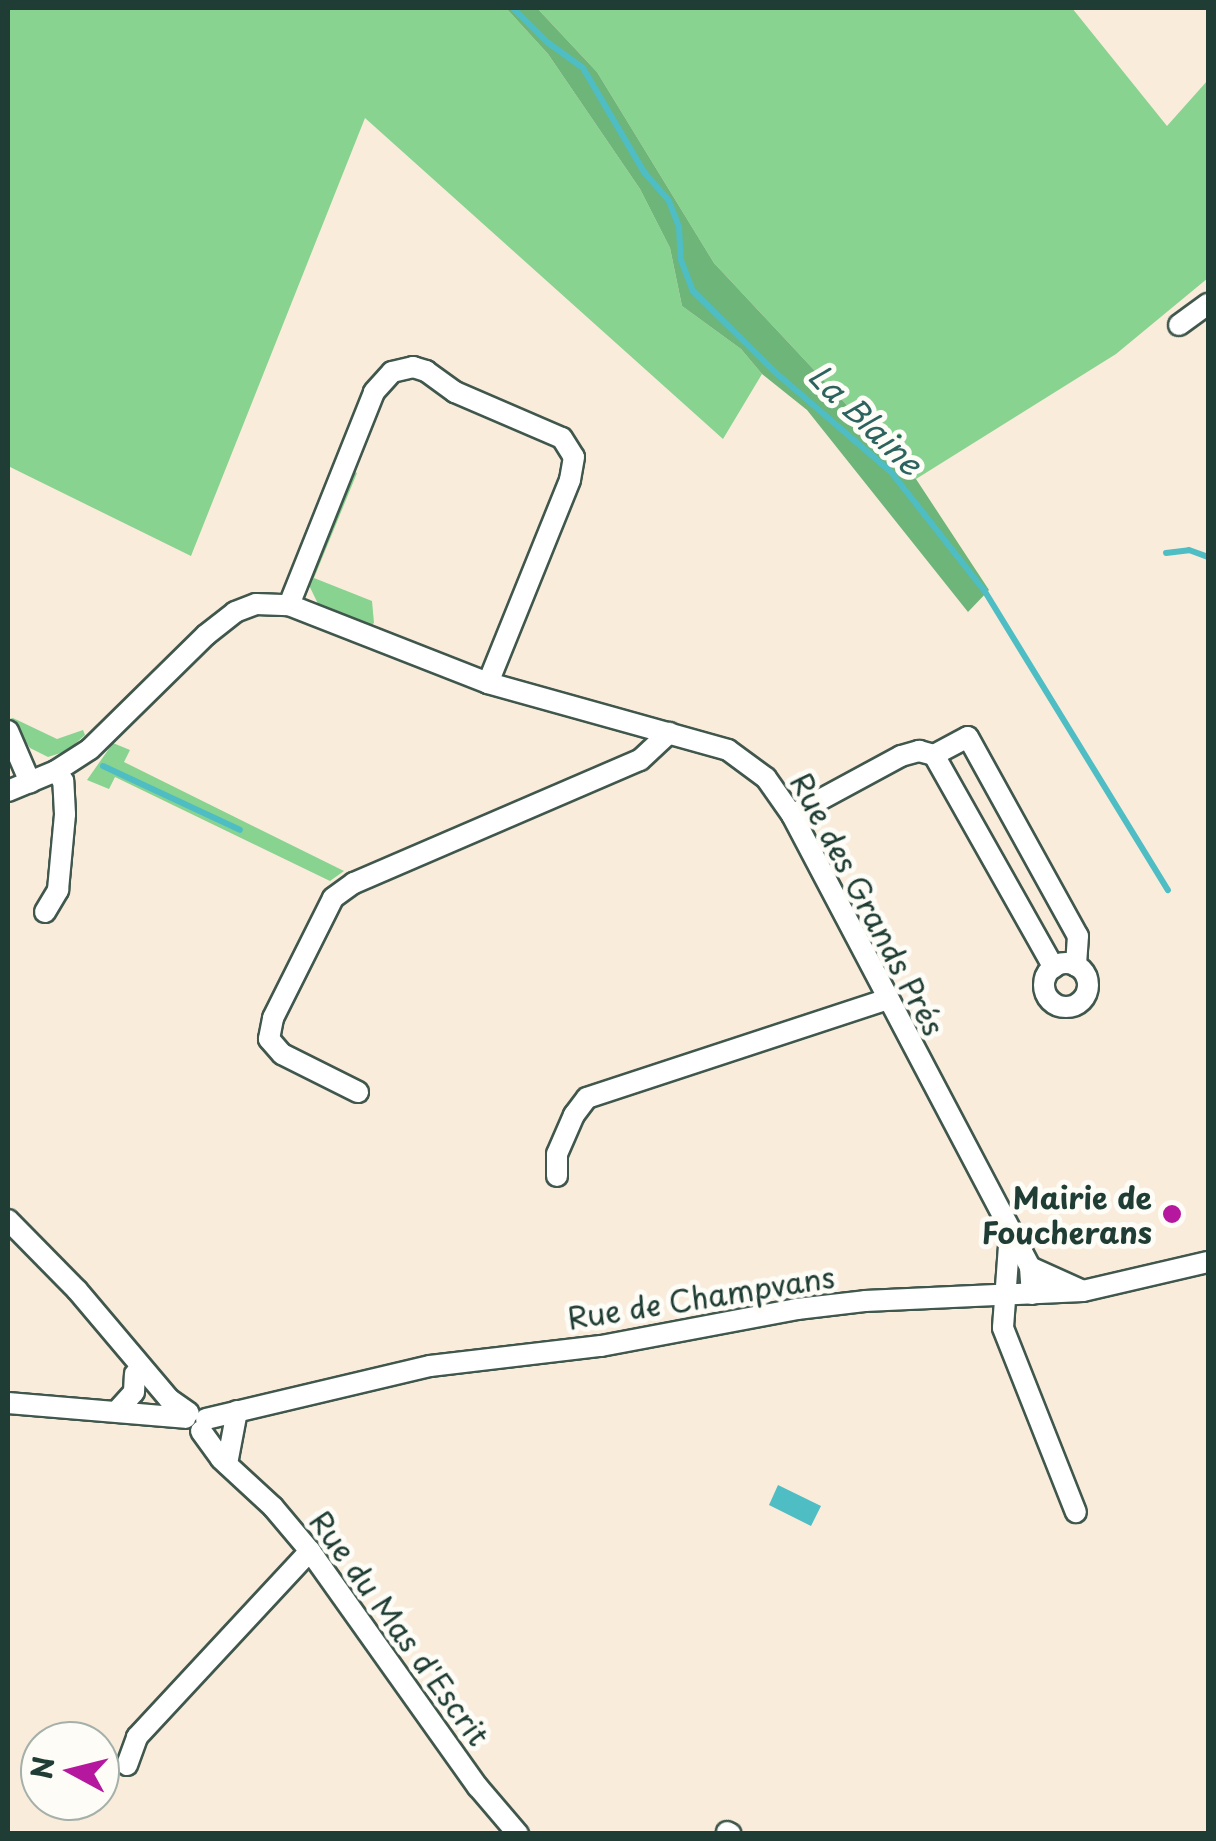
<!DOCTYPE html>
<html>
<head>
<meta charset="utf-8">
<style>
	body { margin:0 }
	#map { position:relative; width:1216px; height:1841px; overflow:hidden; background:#f9ecdb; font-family:"Playpen Sans",sans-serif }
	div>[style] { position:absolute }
	.green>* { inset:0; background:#88d390 }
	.forest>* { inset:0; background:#6eb57a }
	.water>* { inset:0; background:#4fbdc4 }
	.stream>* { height:6px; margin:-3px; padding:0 3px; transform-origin:3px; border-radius:3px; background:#4fbdc4 }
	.roads { filter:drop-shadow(2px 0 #40574d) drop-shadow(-2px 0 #40574d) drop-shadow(0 2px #40574d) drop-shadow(0 -2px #40574d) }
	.minor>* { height:20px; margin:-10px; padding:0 10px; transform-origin:10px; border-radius:10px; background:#fff }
	.minor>.ring { margin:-10px; padding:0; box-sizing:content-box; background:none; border:20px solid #fff; border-radius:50% }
	.dots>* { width:28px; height:28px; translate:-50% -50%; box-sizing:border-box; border:5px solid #fdfcf7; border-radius:50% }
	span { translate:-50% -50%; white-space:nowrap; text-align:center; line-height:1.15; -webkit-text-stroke:10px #fdfcf7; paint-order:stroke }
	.street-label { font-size:30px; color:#1f3d34 }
	.poi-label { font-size:30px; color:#1f3d34; font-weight:700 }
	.right { translate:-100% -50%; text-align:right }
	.water-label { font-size:32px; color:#2d635f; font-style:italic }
	.frame { position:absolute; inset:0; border:10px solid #1f3d34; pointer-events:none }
	.north { position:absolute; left:20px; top:1721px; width:100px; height:100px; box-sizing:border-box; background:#fdfcf7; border:2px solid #a4b0a9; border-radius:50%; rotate:277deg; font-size:28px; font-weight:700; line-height:40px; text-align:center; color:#1f3d34 }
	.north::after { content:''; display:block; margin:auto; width:35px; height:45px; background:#b5179e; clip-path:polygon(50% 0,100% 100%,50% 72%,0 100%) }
</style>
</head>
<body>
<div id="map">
	<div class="green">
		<div style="clip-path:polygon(8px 8px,506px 8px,548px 54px,640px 189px,670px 248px,682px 306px,741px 349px,762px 374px,723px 439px,365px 118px,191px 556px,8px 466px)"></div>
		<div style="clip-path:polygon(537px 8px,1072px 8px,1167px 126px,1208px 80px,1208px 278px,1116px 354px,916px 479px,714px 263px,597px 72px)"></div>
		<div style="clip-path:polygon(353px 471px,357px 473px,314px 578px,372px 601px,374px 623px,368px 628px,321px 610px,306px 579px)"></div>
		<div style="clip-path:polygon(13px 718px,57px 739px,83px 730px,85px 735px,67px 751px,48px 757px,30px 748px,9px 719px)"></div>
		<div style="clip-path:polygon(113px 743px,130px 750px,124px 762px,344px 871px,330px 881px,115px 777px,109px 789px,87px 780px)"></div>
	</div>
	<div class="forest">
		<div style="clip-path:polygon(506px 8px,537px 8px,597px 72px,714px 263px,916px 479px,989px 590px,968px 612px,807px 410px,762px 374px,741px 349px,682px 306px,670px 248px,640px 189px,548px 54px)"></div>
	</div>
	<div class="water">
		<div style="clip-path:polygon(778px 1485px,821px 1506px,811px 1526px,769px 1505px)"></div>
	</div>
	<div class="stream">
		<div style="left:513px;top:8px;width:48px;rotate:45deg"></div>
		<div style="left:547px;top:42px;width:44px;rotate:35.8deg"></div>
		<div style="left:583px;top:68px;width:121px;rotate:59.6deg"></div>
		<div style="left:644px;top:172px;width:38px;rotate:49deg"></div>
		<div style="left:669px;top:201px;width:28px;rotate:69deg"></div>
		<div style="left:679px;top:227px;width:33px;rotate:87deg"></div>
		<div style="left:681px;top:260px;width:33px;rotate:69deg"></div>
		<div style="left:693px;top:291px;width:117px;rotate:44.7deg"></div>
		<div style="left:776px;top:373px;width:152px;rotate:40.7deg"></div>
		<div style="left:891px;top:472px;width:150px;rotate:51.8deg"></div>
		<div style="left:984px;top:590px;width:352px;rotate:58.5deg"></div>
		<div style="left:1166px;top:553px;width:23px;rotate:-7deg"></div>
		<div style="left:1189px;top:550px;width:20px;rotate:20deg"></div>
		<div style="left:103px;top:766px;width:151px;rotate:25deg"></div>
	</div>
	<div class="roads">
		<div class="minor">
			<div style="left:1179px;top:325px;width:36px;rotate:-36deg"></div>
			<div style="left:289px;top:605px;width:229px;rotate:-68.2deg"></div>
			<div style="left:374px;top:392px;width:27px;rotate:-48deg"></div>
			<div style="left:392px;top:372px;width:22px;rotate:-13deg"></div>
			<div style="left:413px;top:367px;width:14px;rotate:17deg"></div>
			<div style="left:426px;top:371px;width:36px;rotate:36deg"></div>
			<div style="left:455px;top:392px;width:116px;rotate:23.3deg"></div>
			<div style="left:562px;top:438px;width:22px;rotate:58deg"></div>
			<div style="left:574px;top:457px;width:23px;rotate:100deg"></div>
			<div style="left:570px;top:480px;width:219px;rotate:112deg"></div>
			<div style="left:8px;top:731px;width:56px;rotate:66.7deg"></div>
			<div style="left:934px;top:755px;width:38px;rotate:-28deg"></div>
			<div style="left:968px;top:737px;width:227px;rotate:61.1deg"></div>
			<div style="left:1078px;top:936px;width:30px;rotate:94deg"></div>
			<div style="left:8px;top:791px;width:52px;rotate:-22.6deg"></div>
			<div style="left:56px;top:771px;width:40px;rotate:-32.9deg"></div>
			<div style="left:90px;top:749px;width:163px;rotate:-44.5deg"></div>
			<div style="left:206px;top:635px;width:37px;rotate:-38deg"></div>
			<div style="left:235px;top:612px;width:22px;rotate:-21deg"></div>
			<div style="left:256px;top:604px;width:33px;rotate:2deg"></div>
			<div style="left:289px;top:605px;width:214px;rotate:21.4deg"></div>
			<div style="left:488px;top:683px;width:249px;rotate:15.6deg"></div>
			<div style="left:728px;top:750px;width:47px;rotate:36.4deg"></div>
			<div style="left:766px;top:778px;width:45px;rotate:54.9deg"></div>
			<div style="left:792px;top:815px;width:511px;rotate:62.23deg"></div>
			<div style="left:1030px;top:1267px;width:27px;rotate:86deg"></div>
			<div style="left:792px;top:815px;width:124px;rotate:-28.4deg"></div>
			<div style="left:901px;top:756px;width:19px;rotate:-16deg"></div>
			<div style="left:919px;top:751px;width:16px;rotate:15deg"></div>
			<div style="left:934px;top:755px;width:244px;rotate:60.6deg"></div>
			<div style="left:45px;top:912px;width:26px;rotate:-59deg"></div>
			<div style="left:58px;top:890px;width:76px;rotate:-84.7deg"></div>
			<div style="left:65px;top:814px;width:33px;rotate:-93deg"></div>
			<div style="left:63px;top:781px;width:12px;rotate:-125deg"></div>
			<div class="ring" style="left:1044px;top:963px;width:24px;height:24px"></div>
			<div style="left:358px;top:1092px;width:85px;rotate:-153.4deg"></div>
			<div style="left:282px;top:1054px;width:20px;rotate:-131deg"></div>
			<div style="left:269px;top:1039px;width:21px;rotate:-79deg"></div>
			<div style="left:273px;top:1018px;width:134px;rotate:-63.4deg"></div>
			<div style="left:333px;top:898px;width:26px;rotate:-36deg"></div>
			<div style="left:354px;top:883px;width:311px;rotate:-23.3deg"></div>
			<div style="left:640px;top:760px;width:40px;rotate:-43deg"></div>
			<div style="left:557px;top:1176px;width:22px;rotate:-90deg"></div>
			<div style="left:557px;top:1154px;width:43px;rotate:-66.4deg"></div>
			<div style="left:574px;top:1115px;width:21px;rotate:-53deg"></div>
			<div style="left:587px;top:1098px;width:314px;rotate:-18.2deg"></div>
			<div style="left:8px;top:1220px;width:98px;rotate:45.4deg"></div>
			<div style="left:77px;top:1290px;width:143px;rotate:49.8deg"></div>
			<div style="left:169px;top:1399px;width:24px;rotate:35deg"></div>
			<div style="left:1010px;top:1232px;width:96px;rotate:94.2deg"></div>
			<div style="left:1003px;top:1328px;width:198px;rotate:68.4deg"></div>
			<div style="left:1030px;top:1267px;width:56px;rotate:24.3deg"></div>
			<div style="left:8px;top:1403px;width:178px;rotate:4.8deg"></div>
			<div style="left:117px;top:1411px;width:25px;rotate:-48deg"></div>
			<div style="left:134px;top:1392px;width:18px;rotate:-87deg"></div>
			<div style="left:206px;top:1419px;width:230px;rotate:-13.3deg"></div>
			<div style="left:430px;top:1366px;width:172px;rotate:-6.7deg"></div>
			<div style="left:601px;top:1346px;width:199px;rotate:-10.7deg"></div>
			<div style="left:797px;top:1309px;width:68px;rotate:-6.7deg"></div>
			<div style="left:865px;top:1301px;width:218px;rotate:-2.6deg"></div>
			<div style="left:1083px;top:1291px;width:128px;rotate:-13.1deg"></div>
			<div style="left:201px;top:1431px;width:34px;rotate:54deg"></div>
			<div style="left:221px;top:1459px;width:71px;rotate:42.7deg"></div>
			<div style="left:273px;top:1507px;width:57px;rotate:49.9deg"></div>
			<div style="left:310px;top:1551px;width:290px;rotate:54.6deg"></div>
			<div style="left:478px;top:1787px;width:62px;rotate:49.6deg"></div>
			<div style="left:227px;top:1464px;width:54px;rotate:-79.3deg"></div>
			<div style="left:127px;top:1765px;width:30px;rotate:-70deg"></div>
			<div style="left:137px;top:1737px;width:254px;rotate:-47.1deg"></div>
			<div style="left:727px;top:1832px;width:4px;rotate:27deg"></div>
		</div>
	</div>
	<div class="dots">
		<div style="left:1172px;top:1214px;background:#b5179e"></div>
	</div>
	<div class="street-label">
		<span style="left:868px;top:904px;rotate:62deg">Rue des Grands Prés</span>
		<span style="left:701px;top:1297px;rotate:-9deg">Rue de Champvans</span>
		<span style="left:400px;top:1628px;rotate:54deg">Rue du Mas d'Escrit</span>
	</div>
	<div class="poi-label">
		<span class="right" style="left:1152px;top:1214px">Mairie de<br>Foucherans</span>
	</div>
	<div class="water-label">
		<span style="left:866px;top:419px;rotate:44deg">La Blaine</span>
	</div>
	<div class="frame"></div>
	<div class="north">N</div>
</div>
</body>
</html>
